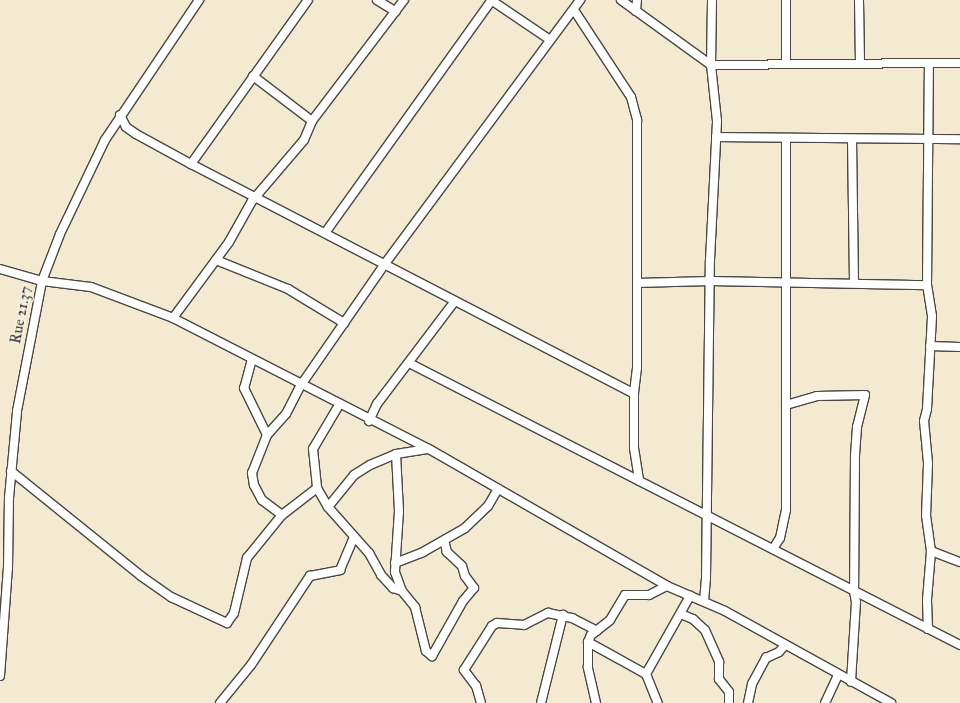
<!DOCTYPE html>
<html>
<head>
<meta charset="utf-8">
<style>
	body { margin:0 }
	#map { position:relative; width:960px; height:703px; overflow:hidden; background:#f4ead1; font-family:"IM FELL Great Primer",serif }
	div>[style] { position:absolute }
	.roads { filter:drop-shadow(1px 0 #494844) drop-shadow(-1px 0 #494844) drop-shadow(0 1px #494844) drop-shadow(0 -1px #494844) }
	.street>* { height:8px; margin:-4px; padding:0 4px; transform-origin:4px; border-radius:4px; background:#fff }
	span { translate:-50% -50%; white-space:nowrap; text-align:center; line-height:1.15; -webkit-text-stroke:3px #fcf5e5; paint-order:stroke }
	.street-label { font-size:15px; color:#2b2b2b }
</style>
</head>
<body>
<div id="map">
	<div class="roads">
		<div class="street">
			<div style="left:377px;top:0;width:22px;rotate:32deg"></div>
			<div style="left:491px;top:0;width:71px;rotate:34.1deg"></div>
			<div style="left:621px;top:0;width:111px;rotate:35.8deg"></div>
			<div style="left:711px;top:65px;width:249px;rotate:-0.5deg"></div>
			<div style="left:786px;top:0;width:64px;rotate:90deg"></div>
			<div style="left:859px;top:0;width:64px;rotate:89.1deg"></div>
			<div style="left:574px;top:10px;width:104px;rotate:56.8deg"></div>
			<div style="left:631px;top:97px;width:24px;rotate:75deg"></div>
			<div style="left:637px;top:120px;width:248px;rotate:90deg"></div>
			<div style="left:637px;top:368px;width:26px;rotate:97deg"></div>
			<div style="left:634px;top:394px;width:54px;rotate:90deg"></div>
			<div style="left:634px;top:448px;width:33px;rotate:81deg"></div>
			<div style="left:636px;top:11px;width:11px;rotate:-85deg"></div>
			<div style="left:253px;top:76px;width:74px;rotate:37.3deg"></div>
			<div style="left:120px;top:115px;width:13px;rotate:63deg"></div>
			<div style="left:126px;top:127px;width:12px;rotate:35deg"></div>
			<div style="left:136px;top:134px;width:63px;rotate:28.6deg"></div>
			<div style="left:191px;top:164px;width:499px;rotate:27.4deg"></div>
			<div style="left:716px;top:137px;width:244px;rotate:0.5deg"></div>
			<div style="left:852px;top:139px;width:144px;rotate:89.2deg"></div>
			<div style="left:191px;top:164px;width:201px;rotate:-54.5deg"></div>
			<div style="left:325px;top:233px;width:287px;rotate:-54.4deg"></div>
			<div style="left:216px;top:260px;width:78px;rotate:21.9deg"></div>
			<div style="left:288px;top:289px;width:66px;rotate:31.3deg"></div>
			<div style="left:0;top:269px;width:44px;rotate:15.9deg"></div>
			<div style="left:42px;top:281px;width:49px;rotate:7deg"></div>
			<div style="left:91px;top:287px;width:88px;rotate:20.7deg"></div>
			<div style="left:173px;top:318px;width:288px;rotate:27.1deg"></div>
			<div style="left:429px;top:449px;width:275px;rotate:29.9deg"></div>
			<div style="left:667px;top:586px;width:63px;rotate:23.3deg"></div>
			<div style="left:725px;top:611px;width:190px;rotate:29deg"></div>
			<div style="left:637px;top:283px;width:73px;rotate:-1.6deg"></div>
			<div style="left:710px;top:281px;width:217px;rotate:1.1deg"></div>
			<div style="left:173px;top:318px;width:94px;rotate:-53.6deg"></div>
			<div style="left:229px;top:242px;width:47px;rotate:-60.7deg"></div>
			<div style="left:252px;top:201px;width:80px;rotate:-49.6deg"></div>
			<div style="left:304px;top:140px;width:21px;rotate:-67deg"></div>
			<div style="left:312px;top:121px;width:152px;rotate:-52.8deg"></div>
			<div style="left:930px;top:346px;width:30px;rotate:2deg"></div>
			<div style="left:252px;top:359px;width:30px;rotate:105deg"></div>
			<div style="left:244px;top:388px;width:52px;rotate:63.9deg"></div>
			<div style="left:267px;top:435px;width:41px;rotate:111.5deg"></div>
			<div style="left:252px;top:473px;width:12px;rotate:81deg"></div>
			<div style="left:254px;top:485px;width:17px;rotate:62deg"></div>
			<div style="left:262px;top:500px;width:25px;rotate:37deg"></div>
			<div style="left:409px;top:363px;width:619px;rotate:27.1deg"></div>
			<div style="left:339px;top:405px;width:51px;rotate:120.6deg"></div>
			<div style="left:313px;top:449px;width:39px;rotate:84deg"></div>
			<div style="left:317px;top:488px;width:22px;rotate:60deg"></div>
			<div style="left:328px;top:507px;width:62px;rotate:48.3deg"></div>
			<div style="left:369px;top:553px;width:25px;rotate:61deg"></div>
			<div style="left:381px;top:575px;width:18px;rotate:47deg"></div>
			<div style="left:393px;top:588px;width:9px;rotate:18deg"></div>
			<div style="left:786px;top:405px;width:32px;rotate:-16deg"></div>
			<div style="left:817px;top:396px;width:48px;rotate:-1.2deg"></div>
			<div style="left:865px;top:395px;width:33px;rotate:104deg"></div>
			<div style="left:857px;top:427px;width:30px;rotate:94deg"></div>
			<div style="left:855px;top:457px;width:134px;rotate:90.4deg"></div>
			<div style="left:854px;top:591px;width:11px;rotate:80deg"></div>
			<div style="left:856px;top:602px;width:80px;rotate:93.6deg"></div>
			<div style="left:369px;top:421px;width:19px;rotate:-65deg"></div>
			<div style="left:377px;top:404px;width:129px;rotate:-52.9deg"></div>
			<div style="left:267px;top:435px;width:28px;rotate:-48deg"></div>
			<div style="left:286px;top:414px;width:33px;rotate:-63deg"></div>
			<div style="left:301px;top:385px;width:146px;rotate:-55.3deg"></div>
			<div style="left:384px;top:265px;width:330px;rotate:-53.5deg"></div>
			<div style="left:396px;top:454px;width:57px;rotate:87deg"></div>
			<div style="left:399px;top:511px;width:61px;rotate:93.8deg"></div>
			<div style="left:395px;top:572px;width:20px;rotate:70deg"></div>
			<div style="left:402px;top:591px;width:21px;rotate:51deg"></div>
			<div style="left:415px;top:607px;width:45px;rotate:76deg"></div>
			<div style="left:426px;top:651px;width:8px;rotate:40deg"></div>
			<div style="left:432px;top:656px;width:63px;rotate:-60.6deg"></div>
			<div style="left:463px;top:601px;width:17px;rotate:-50deg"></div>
			<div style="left:474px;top:588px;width:15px;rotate:-127deg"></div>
			<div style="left:465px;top:576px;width:10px;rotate:-107deg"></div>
			<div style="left:462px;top:566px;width:21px;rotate:-137deg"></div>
			<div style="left:447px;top:552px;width:12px;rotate:-104deg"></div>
			<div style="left:11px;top:471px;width:167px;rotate:38.9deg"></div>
			<div style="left:141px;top:576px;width:37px;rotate:35deg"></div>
			<div style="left:171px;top:597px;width:62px;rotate:24.9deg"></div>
			<div style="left:227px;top:623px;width:12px;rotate:-55deg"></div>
			<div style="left:234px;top:613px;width:57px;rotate:-76.7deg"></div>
			<div style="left:247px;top:558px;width:55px;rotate:-50.9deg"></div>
			<div style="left:282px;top:515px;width:44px;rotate:-37.6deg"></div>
			<div style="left:328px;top:507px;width:41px;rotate:-50.9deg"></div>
			<div style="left:354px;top:475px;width:19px;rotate:-32deg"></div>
			<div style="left:370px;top:465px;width:28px;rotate:-23deg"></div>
			<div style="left:396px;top:454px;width:32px;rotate:-9deg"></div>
			<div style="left:773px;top:549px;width:13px;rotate:-58deg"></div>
			<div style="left:780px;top:538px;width:29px;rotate:-78deg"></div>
			<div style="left:786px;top:510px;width:372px;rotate:-90deg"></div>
			<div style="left:931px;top:551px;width:31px;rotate:21deg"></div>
			<div style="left:395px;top:563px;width:30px;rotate:-21deg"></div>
			<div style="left:423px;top:552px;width:48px;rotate:-29.7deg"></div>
			<div style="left:465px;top:528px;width:32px;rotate:-44deg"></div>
			<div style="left:488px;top:506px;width:20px;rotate:-60deg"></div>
			<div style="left:704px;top:601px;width:23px;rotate:-85deg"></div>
			<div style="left:706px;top:578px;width:318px;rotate:-89.3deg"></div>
			<div style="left:710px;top:260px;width:139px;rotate:-87.1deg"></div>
			<div style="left:717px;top:121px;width:56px;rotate:-96.1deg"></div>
			<div style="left:711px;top:65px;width:65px;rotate:-89.1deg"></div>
			<div style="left:681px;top:614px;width:13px;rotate:23deg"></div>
			<div style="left:693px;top:619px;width:16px;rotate:43deg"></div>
			<div style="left:705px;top:630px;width:35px;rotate:66deg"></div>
			<div style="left:719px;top:662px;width:17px;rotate:90deg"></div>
			<div style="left:719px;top:679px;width:16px;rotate:52deg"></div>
			<div style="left:729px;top:692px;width:11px;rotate:90deg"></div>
			<div style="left:928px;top:629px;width:29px;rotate:-92deg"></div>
			<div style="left:927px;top:600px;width:49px;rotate:-85.3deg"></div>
			<div style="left:931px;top:551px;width:35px;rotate:-98deg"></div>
			<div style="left:926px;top:516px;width:53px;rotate:-87.8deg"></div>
			<div style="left:928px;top:463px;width:42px;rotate:-95.4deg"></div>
			<div style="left:924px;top:421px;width:12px;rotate:-76deg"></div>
			<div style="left:927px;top:409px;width:93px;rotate:-86.9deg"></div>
			<div style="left:932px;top:316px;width:31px;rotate:-99deg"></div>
			<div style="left:927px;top:285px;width:222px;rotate:-89.5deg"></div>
			<div style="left:588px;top:642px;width:66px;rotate:28.9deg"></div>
			<div style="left:646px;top:674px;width:90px;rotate:-60.6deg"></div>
			<div style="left:646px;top:674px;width:31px;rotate:68deg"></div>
			<div style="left:0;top:676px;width:108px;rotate:-85.8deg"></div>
			<div style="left:8px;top:568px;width:70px;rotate:-89.2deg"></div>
			<div style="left:9px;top:498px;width:87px;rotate:-84.7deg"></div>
			<div style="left:17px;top:411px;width:132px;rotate:-79.1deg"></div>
			<div style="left:42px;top:281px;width:50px;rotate:-69deg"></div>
			<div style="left:60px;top:234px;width:104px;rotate:-64.4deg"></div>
			<div style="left:105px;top:140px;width:169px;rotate:-56.1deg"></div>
			<div style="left:220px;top:703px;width:49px;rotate:-50.8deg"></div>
			<div style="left:251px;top:665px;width:107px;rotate:-56.5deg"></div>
			<div style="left:310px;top:576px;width:31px;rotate:-11deg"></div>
			<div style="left:340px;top:570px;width:36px;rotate:-67deg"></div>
			<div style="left:481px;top:703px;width:18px;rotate:-106deg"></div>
			<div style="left:476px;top:686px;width:20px;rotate:-127deg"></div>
			<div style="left:464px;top:670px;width:52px;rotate:-57.5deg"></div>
			<div style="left:492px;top:626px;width:6px;rotate:-31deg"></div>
			<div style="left:497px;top:623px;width:27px;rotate:4deg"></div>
			<div style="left:524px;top:625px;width:27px;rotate:-27deg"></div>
			<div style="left:548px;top:613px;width:25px;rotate:12deg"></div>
			<div style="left:572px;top:618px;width:28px;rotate:27deg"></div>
			<div style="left:541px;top:703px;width:91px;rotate:-76deg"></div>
			<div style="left:596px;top:703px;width:37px;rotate:-103deg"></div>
			<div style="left:588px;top:667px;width:25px;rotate:-90deg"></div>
			<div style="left:588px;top:642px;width:8px;rotate:-67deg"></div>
			<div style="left:591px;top:635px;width:24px;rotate:-38deg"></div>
			<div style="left:610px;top:620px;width:29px;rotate:-59deg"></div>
			<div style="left:625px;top:595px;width:24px"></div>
			<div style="left:649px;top:595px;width:20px;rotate:-27deg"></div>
			<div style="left:748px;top:703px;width:19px;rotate:-78deg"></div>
			<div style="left:752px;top:684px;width:30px;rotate:-62deg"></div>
			<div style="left:766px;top:658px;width:14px;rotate:-25deg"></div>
			<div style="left:779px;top:652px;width:9px;rotate:-49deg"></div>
			<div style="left:825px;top:703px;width:31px;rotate:-65deg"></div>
		</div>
	</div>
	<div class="street-label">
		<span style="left:21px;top:315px;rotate:-79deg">Rue 21.37</span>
	</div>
</div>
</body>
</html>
